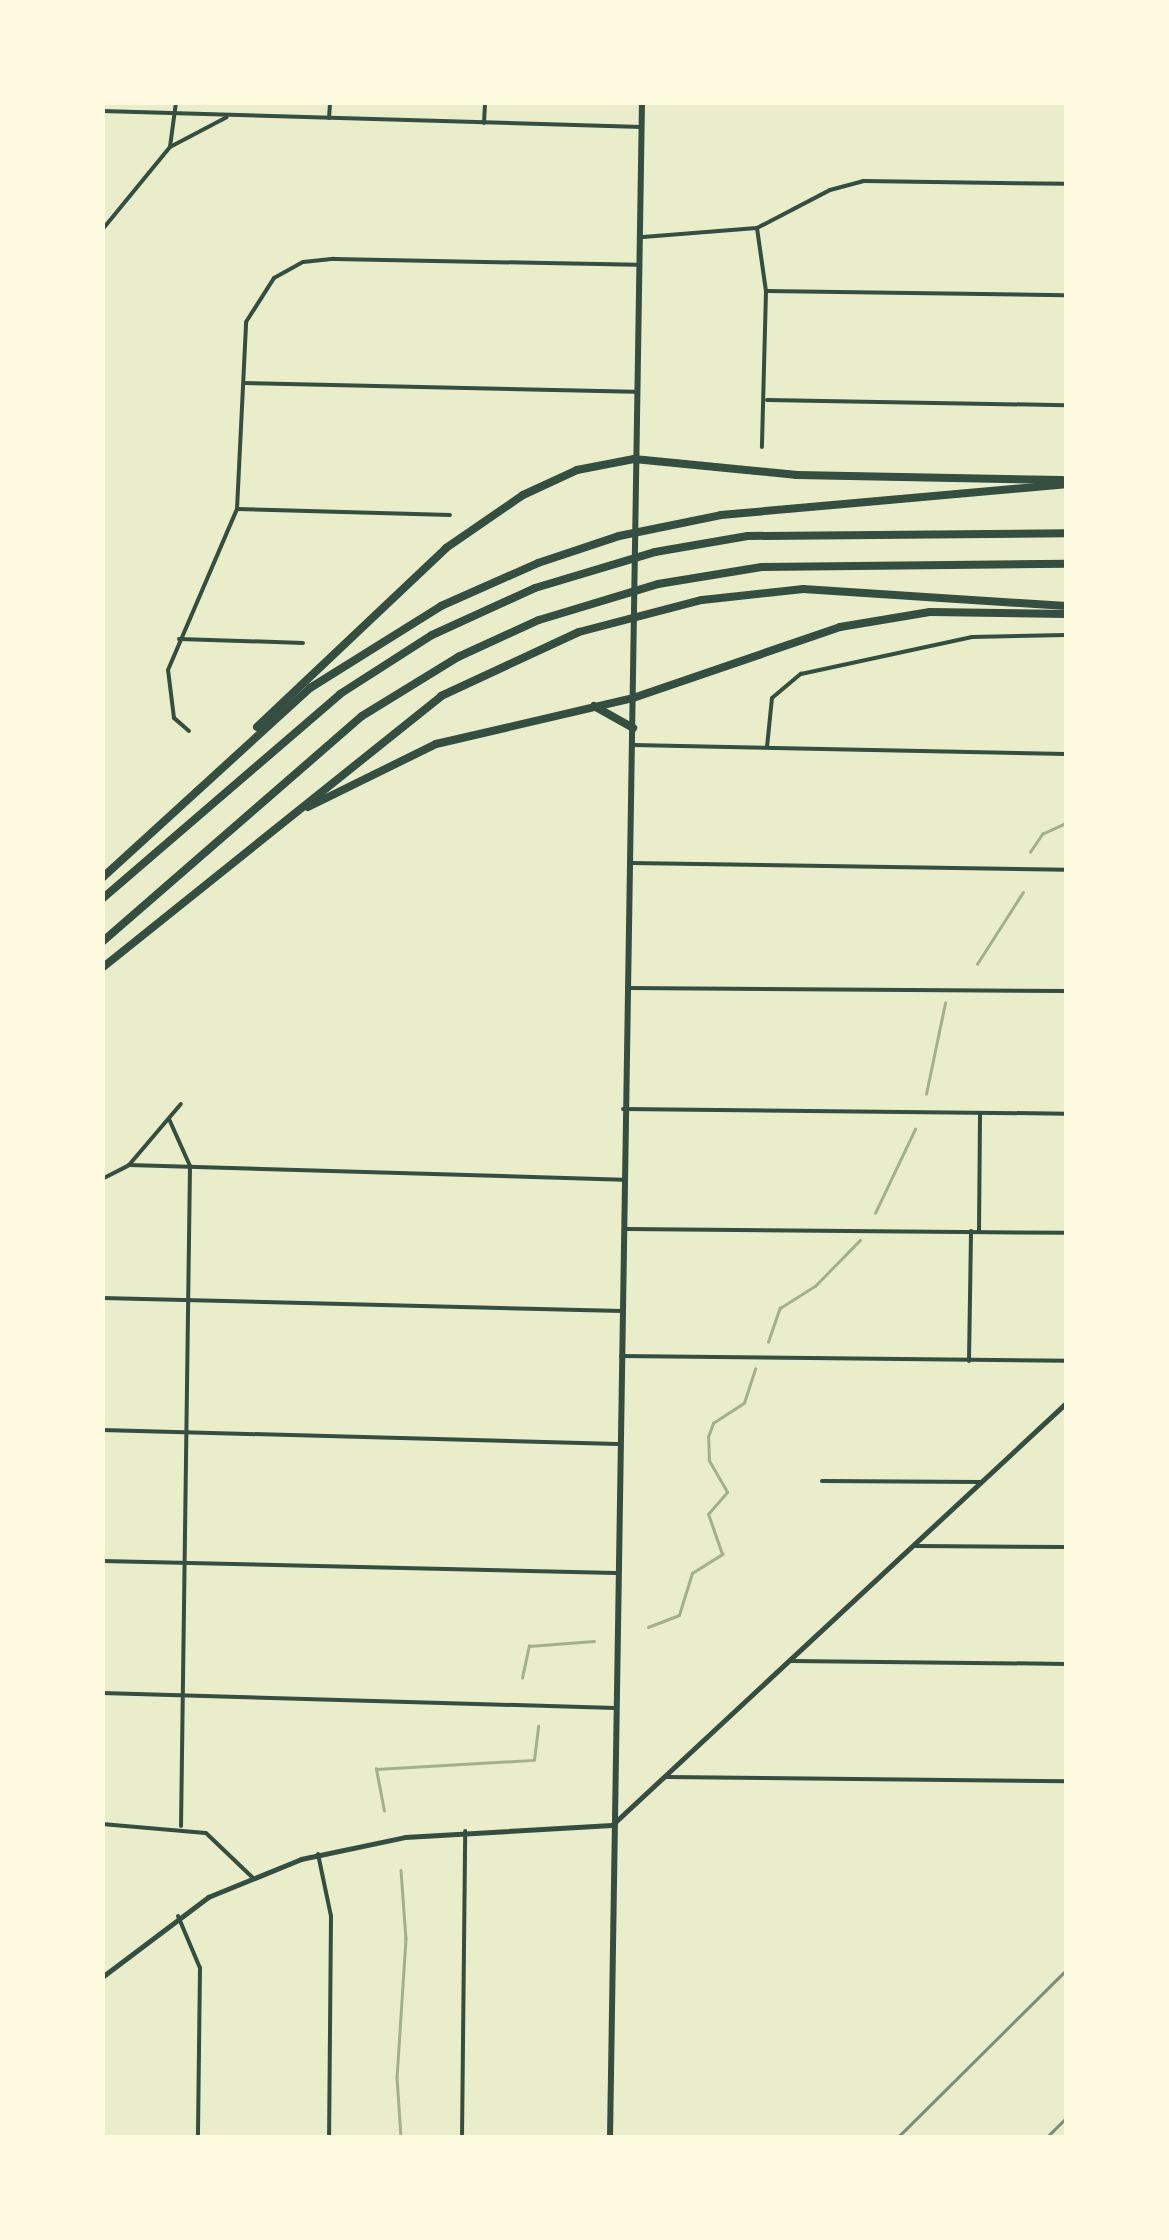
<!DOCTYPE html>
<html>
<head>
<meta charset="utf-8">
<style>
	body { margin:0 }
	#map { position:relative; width:1169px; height:2240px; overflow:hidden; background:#e9edc9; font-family:Roboto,sans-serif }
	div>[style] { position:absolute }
	.stream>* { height:2.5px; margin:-1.25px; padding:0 1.25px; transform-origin:1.25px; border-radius:1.25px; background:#a3b18a }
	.minor>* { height:4px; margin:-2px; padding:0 2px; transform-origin:2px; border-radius:2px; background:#344e41 }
	.tertiary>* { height:5px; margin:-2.5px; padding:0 2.5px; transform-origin:2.5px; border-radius:2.5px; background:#344e41 }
	.secondary>* { height:6px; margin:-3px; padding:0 3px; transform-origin:3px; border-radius:3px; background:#344e41 }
	.motorway>* { height:8px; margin:-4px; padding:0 4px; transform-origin:4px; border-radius:4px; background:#344e41 }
	.rail>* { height:2.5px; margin:-1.25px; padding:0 1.25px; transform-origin:1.25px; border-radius:1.25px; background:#7c8e77 }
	span { translate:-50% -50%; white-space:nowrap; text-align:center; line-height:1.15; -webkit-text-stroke:9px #fefae0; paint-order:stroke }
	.frame { position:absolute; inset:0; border:105px solid #fefae0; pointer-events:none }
</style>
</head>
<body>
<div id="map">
	<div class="stream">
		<div style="left:1030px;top:852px;width:22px;rotate:-56deg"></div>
		<div style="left:1042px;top:834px;width:26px;rotate:-25deg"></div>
		<div style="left:977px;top:964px;width:85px;rotate:-57.4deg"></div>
		<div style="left:926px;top:1094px;width:93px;rotate:-78.2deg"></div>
		<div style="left:875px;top:1213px;width:93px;rotate:-64.5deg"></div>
		<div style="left:768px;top:1342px;width:36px;rotate:-71deg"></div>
		<div style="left:780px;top:1308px;width:41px;rotate:-32.2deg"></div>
		<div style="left:815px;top:1286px;width:64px;rotate:-45.6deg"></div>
		<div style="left:648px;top:1627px;width:33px;rotate:-21deg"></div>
		<div style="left:679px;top:1615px;width:44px;rotate:-72.8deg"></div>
		<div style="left:692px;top:1573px;width:36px;rotate:-32deg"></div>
		<div style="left:722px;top:1554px;width:42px;rotate:-109.3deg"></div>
		<div style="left:708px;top:1514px;width:29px;rotate:-49deg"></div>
		<div style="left:727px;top:1492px;width:36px;rotate:-120deg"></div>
		<div style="left:709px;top:1461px;width:24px;rotate:-92deg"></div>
		<div style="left:708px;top:1437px;width:15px;rotate:-70deg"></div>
		<div style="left:713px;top:1423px;width:37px;rotate:-33deg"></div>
		<div style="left:744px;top:1403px;width:36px;rotate:-72deg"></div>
		<div style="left:522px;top:1678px;width:33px;rotate:-78deg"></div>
		<div style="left:529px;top:1646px;width:65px;rotate:-4.4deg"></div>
		<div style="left:384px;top:1811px;width:43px;rotate:-100.8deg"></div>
		<div style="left:376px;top:1769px;width:158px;rotate:-3.3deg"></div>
		<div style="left:534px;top:1760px;width:34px;rotate:-83deg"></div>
		<div style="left:401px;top:1870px;width:69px;rotate:85.9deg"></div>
		<div style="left:406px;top:1939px;width:138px;rotate:93.7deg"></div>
		<div style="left:397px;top:2077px;width:61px;rotate:86.2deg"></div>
	</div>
	<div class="minor">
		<div style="left:102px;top:111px;width:540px;rotate:1.7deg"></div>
		<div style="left:329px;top:118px;width:16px;rotate:-86deg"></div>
		<div style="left:484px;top:123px;width:21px;rotate:-87deg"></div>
		<div style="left:170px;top:147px;width:64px;rotate:-27.8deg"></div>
		<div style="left:757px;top:228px;width:64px;rotate:81.9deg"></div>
		<div style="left:766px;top:291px;width:156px;rotate:91.5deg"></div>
		<div style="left:102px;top:230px;width:107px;rotate:-50.7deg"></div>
		<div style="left:170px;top:147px;width:45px;rotate:-82.4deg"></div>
		<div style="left:643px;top:237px;width:114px;rotate:-4.5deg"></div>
		<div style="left:757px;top:228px;width:82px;rotate:-27.5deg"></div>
		<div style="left:830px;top:190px;width:34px;rotate:-15deg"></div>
		<div style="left:863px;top:181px;width:203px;rotate:0.8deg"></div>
		<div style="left:766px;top:291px;width:300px;rotate:0.8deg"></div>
		<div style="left:244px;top:383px;width:390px;rotate:1.3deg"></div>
		<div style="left:767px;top:400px;width:299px;rotate:1deg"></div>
		<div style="left:237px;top:509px;width:213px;rotate:1.6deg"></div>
		<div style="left:179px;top:639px;width:124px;rotate:1.8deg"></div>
		<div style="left:189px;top:731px;width:20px;rotate:-139deg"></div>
		<div style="left:174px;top:718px;width:48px;rotate:-97.1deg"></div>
		<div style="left:168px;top:670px;width:175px;rotate:-66.8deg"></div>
		<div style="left:237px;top:509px;width:187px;rotate:-87.2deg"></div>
		<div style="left:246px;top:322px;width:52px;rotate:-57.5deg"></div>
		<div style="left:274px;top:278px;width:33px;rotate:-29deg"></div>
		<div style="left:303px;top:262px;width:31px;rotate:-6deg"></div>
		<div style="left:334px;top:259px;width:303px;rotate:1.1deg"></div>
		<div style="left:633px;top:745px;width:433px;rotate:1.2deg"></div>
		<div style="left:767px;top:747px;width:49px;rotate:-84.2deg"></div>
		<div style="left:772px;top:698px;width:38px;rotate:-40deg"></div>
		<div style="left:801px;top:674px;width:175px;rotate:-12.2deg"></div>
		<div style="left:972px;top:637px;width:94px;rotate:-1.2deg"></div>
		<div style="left:631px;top:863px;width:435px;rotate:0.9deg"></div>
		<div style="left:627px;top:988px;width:439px;rotate:0.4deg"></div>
		<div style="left:623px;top:1109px;width:443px;rotate:0.6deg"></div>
		<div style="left:169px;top:1119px;width:51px;rotate:65.9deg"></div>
		<div style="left:190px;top:1166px;width:660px;rotate:90.78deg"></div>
		<div style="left:129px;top:1165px;width:494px;rotate:1.7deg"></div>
		<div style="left:102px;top:1179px;width:30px;rotate:-27deg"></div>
		<div style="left:129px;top:1165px;width:80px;rotate:-49.6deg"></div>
		<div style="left:626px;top:1229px;width:440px;rotate:0.5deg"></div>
		<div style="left:979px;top:1231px;width:118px;rotate:-89.5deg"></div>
		<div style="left:102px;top:1298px;width:520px;rotate:1.43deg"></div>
		<div style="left:621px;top:1356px;width:445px;rotate:0.6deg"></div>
		<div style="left:969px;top:1361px;width:130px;rotate:-89.1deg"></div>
		<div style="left:102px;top:1430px;width:516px;rotate:1.55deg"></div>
		<div style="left:822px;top:1481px;width:158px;rotate:0.4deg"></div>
		<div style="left:916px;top:1546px;width:150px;rotate:0.4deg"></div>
		<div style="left:102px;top:1561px;width:514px;rotate:1.34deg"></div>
		<div style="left:791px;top:1661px;width:275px;rotate:0.6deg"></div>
		<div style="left:102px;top:1693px;width:513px;rotate:1.67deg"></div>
		<div style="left:667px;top:1777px;width:399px;rotate:0.6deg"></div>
		<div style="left:102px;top:1824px;width:104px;rotate:4.9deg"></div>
		<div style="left:206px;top:1833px;width:64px;rotate:43.7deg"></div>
		<div style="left:318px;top:1854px;width:63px;rotate:78.2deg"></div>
		<div style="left:331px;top:1916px;width:222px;rotate:90.5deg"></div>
		<div style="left:178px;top:1916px;width:56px;rotate:67.1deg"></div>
		<div style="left:200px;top:1968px;width:170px;rotate:90.7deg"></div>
		<div style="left:462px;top:2138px;width:307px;rotate:-89.4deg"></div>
	</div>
	<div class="tertiary">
		<div style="left:102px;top:1977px;width:133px;rotate:-37deg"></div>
		<div style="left:208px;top:1897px;width:100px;rotate:-22.2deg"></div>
		<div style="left:301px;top:1859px;width:106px;rotate:-11.9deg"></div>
		<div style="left:405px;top:1837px;width:207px;rotate:-3.3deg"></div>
		<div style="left:612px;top:1825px;width:620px;rotate:-42.91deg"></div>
	</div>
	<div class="secondary">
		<div style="left:610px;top:2138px;width:2036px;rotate:-89.1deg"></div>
	</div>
	<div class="motorway">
		<div style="left:594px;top:706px;width:45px;rotate:29.4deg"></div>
		<div style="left:257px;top:727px;width:260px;rotate:-43.4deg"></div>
		<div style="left:446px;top:548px;width:93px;rotate:-34.5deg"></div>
		<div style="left:523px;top:495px;width:60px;rotate:-24.8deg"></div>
		<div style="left:577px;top:470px;width:58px;rotate:-10.9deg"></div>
		<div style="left:634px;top:459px;width:164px;rotate:5.6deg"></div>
		<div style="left:797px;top:475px;width:265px;rotate:1.1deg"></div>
		<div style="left:308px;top:807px;width:143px;rotate:-26.2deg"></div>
		<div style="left:436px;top:744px;width:202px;rotate:-13.1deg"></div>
		<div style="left:633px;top:698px;width:219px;rotate:-18.9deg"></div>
		<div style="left:840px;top:627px;width:91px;rotate:-9.5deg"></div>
		<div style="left:930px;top:612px;width:136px;rotate:0.8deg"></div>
		<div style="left:102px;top:878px;width:282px;rotate:-42.4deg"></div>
		<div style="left:310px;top:688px;width:155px;rotate:-32deg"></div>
		<div style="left:441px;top:606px;width:106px;rotate:-23.9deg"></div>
		<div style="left:538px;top:563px;width:85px;rotate:-18.4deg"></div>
		<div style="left:619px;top:536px;width:104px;rotate:-11.6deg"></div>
		<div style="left:721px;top:515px;width:346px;rotate:-5.1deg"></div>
		<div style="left:102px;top:899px;width:314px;rotate:-40.7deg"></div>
		<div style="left:340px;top:694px;width:109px;rotate:-32.7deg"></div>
		<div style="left:432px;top:635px;width:113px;rotate:-24.5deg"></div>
		<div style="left:535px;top:588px;width:125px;rotate:-16.7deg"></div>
		<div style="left:655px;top:552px;width:94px;rotate:-9.8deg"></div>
		<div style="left:748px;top:536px;width:318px;rotate:-0.5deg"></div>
		<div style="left:102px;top:942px;width:344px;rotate:-41deg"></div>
		<div style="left:362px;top:716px;width:113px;rotate:-31.6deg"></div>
		<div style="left:458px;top:657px;width:89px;rotate:-24.6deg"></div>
		<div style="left:539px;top:620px;width:124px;rotate:-16.8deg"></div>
		<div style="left:658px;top:584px;width:105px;rotate:-9.3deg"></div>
		<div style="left:762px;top:567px;width:304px;rotate:-0.6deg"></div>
		<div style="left:102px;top:968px;width:435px;rotate:-38.7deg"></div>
		<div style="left:441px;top:696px;width:152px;rotate:-24.9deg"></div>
		<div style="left:579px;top:632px;width:127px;rotate:-14.6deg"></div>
		<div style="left:702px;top:600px;width:102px;rotate:-6.2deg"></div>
		<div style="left:803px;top:589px;width:264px;rotate:3.7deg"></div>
	</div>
	<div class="rail">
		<div style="left:897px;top:2138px;width:238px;rotate:-44.8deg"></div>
		<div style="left:1046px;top:2138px;width:28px;rotate:-45deg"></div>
	</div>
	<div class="frame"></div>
</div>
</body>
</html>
